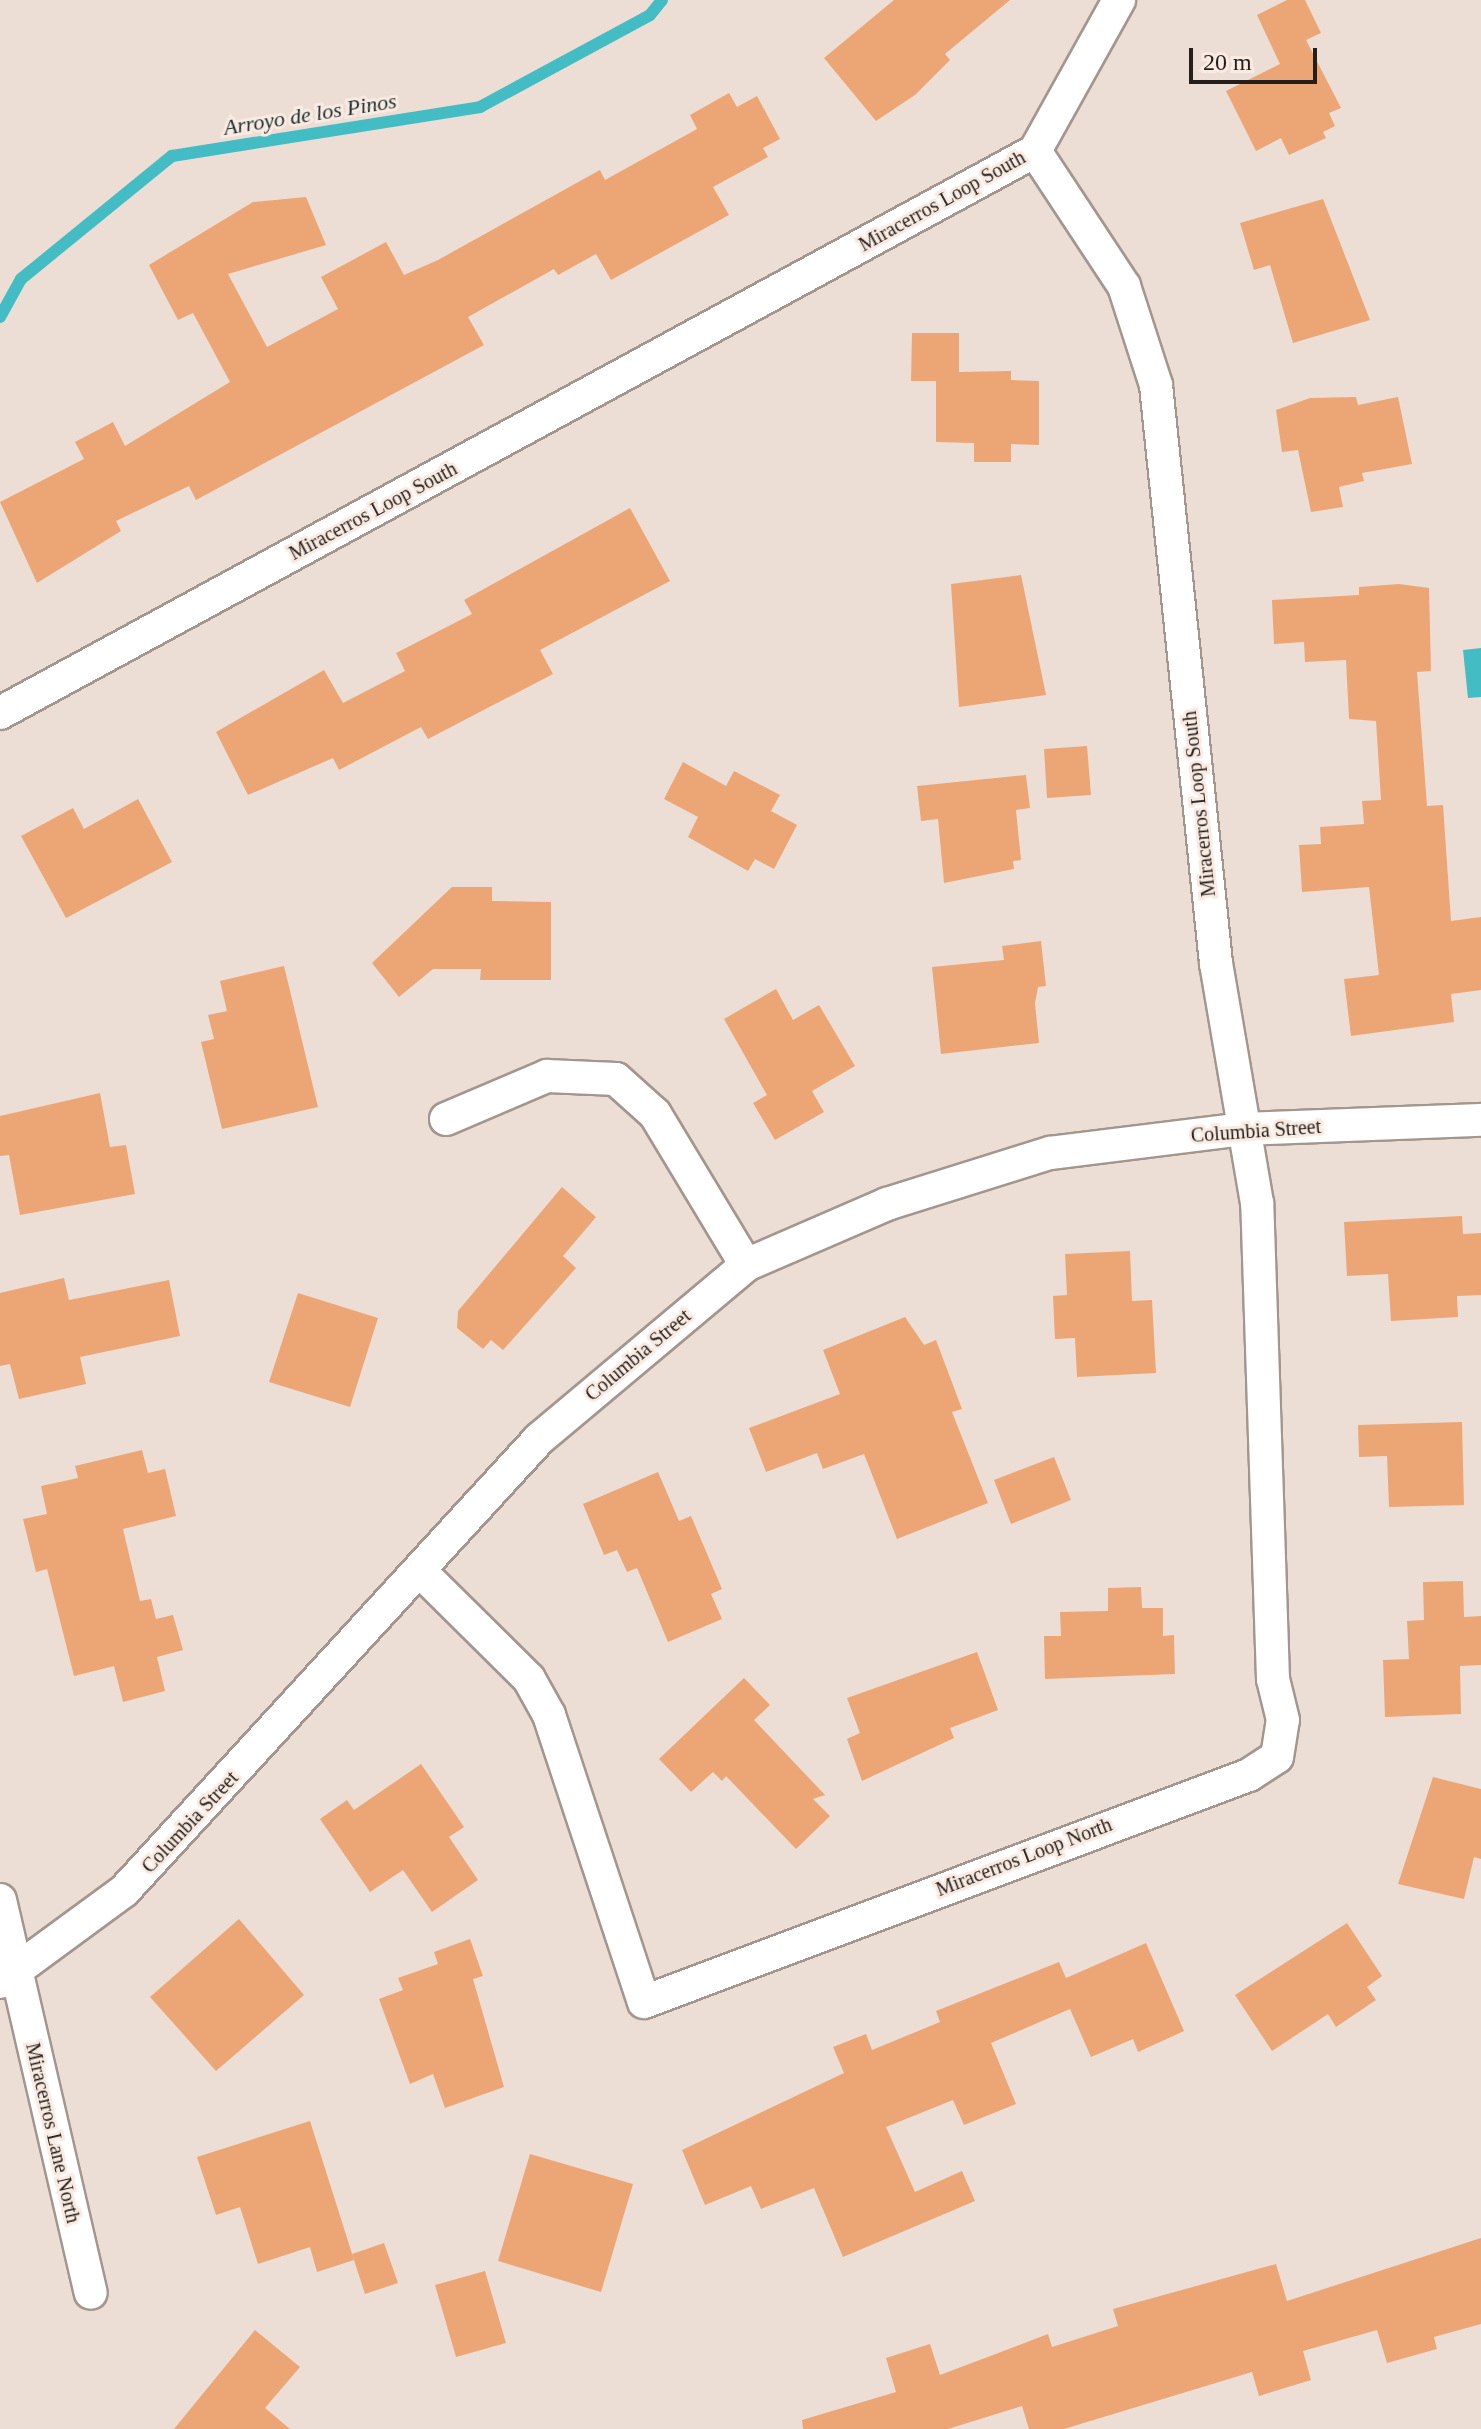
<!DOCTYPE html>
<html>
<head>
<meta charset="utf-8">
<style>
	body { margin:0 }
	#map { position:relative; width:1481px; height:2429px; overflow:hidden; background:#ecded5; font-family:"Times New Roman",serif }
	div>[style] { position:absolute }
	.water>* { inset:0; background:#44bcc3 }
	.stream>* { height:12px; margin:-6px; padding:0 6px; transform-origin:6px; border-radius:6px; background:#44bcc3 }
	.building>* { inset:0; background:#eca675 }
	.roads { filter:drop-shadow(2px 0 #a3968e) drop-shadow(-2px 0 #a3968e) drop-shadow(0 2px #a3968e) drop-shadow(0 -2px #a3968e) }
	.minor>* { height:32px; margin:-16px; padding:0 16px; transform-origin:16px; border-radius:16px; background:#fff }
	span { translate:-50% -50%; white-space:nowrap; text-align:center; line-height:1.15; -webkit-text-stroke:6px #f9ebe2; paint-order:stroke }
	.street-label { font-size:20px; color:#241f1c }
	.water-label { font-size:22px; color:#1a2f30; font-style:italic }
	.scale { position:absolute; left:1189px; top:48px; width:128px; height:36px; box-sizing:border-box; border:4px solid #241f1c; border-top:0; padding-left:10px; font-size:24px; line-height:28px; white-space:nowrap; color:#241f1c; -webkit-text-stroke:6px #f9ebe2; paint-order:stroke }
</style>
</head>
<body>
<div id="map">
	<div class="water">
		<div style="clip-path:polygon(1481px 648px,1481px 697px,1468px 698px,1463px 650px)"></div>
	</div>
	<div class="stream">
		<div style="left:0;top:317px;width:43px;rotate:-61.1deg"></div>
		<div style="left:21px;top:279px;width:195px;rotate:-39.2deg"></div>
		<div style="left:172px;top:156px;width:312px;rotate:-9deg"></div>
		<div style="left:480px;top:107px;width:193px;rotate:-28.4deg"></div>
		<div style="left:650px;top:15px;width:19px;rotate:-51deg"></div>
	</div>
	<div class="building">
		<div style="clip-path:polygon(894px 0,1010px 0,945px 54px,950px 60px,915px 95px,876px 121px,824px 58px)"></div>
		<div style="clip-path:polygon(1287px 0,1305px 0,1321px 33px,1306px 40px,1341px 108px,1329px 113px,1335px 126px,1323px 132px,1326px 138px,1289px 155px,1281px 138px,1256px 151px,1226px 91px,1280px 64px,1257px 15px)"></div>
		<div style="clip-path:polygon(729px 93px,737px 107px,757px 96px,780px 139px,763px 148px,768px 157px,713px 187px,729px 215px,611px 280px,596px 254px,558px 275px,554px 269px,468px 317px,484px 345px,196px 500px,189px 486px,116px 521px,121px 531px,37px 583px,0 502px,84px 459px,75px 442px,113px 422px,125px 446px,230px 382px,193px 313px,178px 320px,149px 265px,253px 202px,306px 197px,326px 245px,228px 274px,267px 347px,338px 309px,321px 277px,386px 242px,404px 275px,438px 260px,600px 170px,605px 180px,697px 129px,690px 115px)"></div>
		<div style="clip-path:polygon(1323px 199px,1370px 320px,1293px 343px,1270px 265px,1254px 270px,1240px 223px)"></div>
		<div style="clip-path:polygon(912px 333px,959px 333px,959px 372px,1011px 371px,1011px 380px,1039px 381px,1039px 445px,1011px 444px,1011px 462px,974px 462px,974px 443px,936px 442px,936px 381px,911px 381px)"></div>
		<div style="clip-path:polygon(1356px 397px,1358px 405px,1398px 397px,1412px 464px,1362px 473px,1364px 481px,1339px 487px,1343px 507px,1311px 512px,1298px 450px,1282px 452px,1276px 410px,1310px 398px)"></div>
		<div style="clip-path:polygon(630px 508px,670px 581px,540px 650px,553px 674px,428px 739px,421px 727px,339px 770px,333px 758px,248px 795px,216px 732px,324px 670px,343px 703px,405px 671px,396px 653px,472px 614px,464px 600px)"></div>
		<div style="clip-path:polygon(1021px 575px,1046px 695px,959px 707px,951px 584px)"></div>
		<div style="clip-path:polygon(1399px 584px,1429px 588px,1431px 671px,1417px 672px,1427px 806px,1443px 805px,1451px 921px,1481px 917px,1481px 990px,1451px 994px,1454px 1022px,1351px 1036px,1344px 979px,1379px 975px,1369px 887px,1302px 892px,1299px 845px,1321px 844px,1320px 827px,1364px 824px,1362px 801px,1381px 800px,1376px 721px,1349px 719px,1346px 660px,1305px 662px,1304px 642px,1274px 644px,1272px 600px,1359px 595px,1359px 587px)"></div>
		<div style="clip-path:polygon(1087px 746px,1091px 795px,1047px 798px,1044px 749px)"></div>
		<div style="clip-path:polygon(683px 762px,726px 786px,734px 771px,780px 795px,771px 811px,797px 825px,774px 869px,755px 859px,748px 871px,688px 837px,698px 817px,664px 799px)"></div>
		<div style="clip-path:polygon(1026px 775px,1030px 808px,1016px 810px,1021px 860px,1013px 861px,1014px 869px,944px 883px,938px 819px,921px 821px,917px 786px)"></div>
		<div style="clip-path:polygon(138px 799px,172px 862px,66px 918px,21px 836px,73px 808px,84px 829px)"></div>
		<div style="clip-path:polygon(452px 887px,492px 887px,492px 901px,551px 902px,551px 980px,480px 980px,481px 969px,433px 969px,399px 997px,372px 963px)"></div>
		<div style="clip-path:polygon(1041px 941px,1046px 986px,1038px 987px,1035px 1003px,1039px 1043px,941px 1054px,932px 967px,1004px 960px,1002px 946px)"></div>
		<div style="clip-path:polygon(284px 966px,318px 1107px,222px 1129px,201px 1042px,214px 1039px,208px 1015px,227px 1011px,220px 981px)"></div>
		<div style="clip-path:polygon(776px 989px,793px 1020px,819px 1005px,855px 1066px,812px 1091px,824px 1112px,775px 1140px,753px 1103px,767px 1095px,724px 1019px)"></div>
		<div style="clip-path:polygon(100px 1093px,110px 1147px,126px 1145px,135px 1194px,20px 1215px,9px 1155px,0 1156px,0 1116px)"></div>
		<div style="clip-path:polygon(562px 1187px,596px 1217px,563px 1256px,576px 1268px,503px 1350px,491px 1340px,483px 1349px,457px 1328px,458px 1311px)"></div>
		<div style="clip-path:polygon(1462px 1216px,1463px 1234px,1481px 1233px,1481px 1295px,1457px 1296px,1458px 1317px,1391px 1321px,1388px 1274px,1347px 1276px,1344px 1222px)"></div>
		<div style="clip-path:polygon(1130px 1251px,1132px 1301px,1152px 1300px,1156px 1373px,1077px 1377px,1075px 1338px,1055px 1339px,1053px 1296px,1067px 1295px,1065px 1254px)"></div>
		<div style="clip-path:polygon(64px 1278px,69px 1300px,169px 1280px,180px 1336px,80px 1357px,86px 1384px,19px 1399px,10px 1364px,0 1366px,0 1293px)"></div>
		<div style="clip-path:polygon(298px 1293px,378px 1318px,350px 1407px,269px 1382px)"></div>
		<div style="clip-path:polygon(905px 1317px,924px 1345px,936px 1340px,962px 1409px,952px 1412px,988px 1503px,897px 1539px,864px 1454px,823px 1469px,817px 1453px,766px 1472px,749px 1428px,840px 1394px,823px 1350px)"></div>
		<div style="clip-path:polygon(1462px 1422px,1464px 1505px,1389px 1507px,1387px 1456px,1359px 1457px,1358px 1425px)"></div>
		<div style="clip-path:polygon(142px 1450px,148px 1473px,165px 1469px,176px 1516px,123px 1529px,140px 1601px,151px 1599px,156px 1619px,173px 1615px,183px 1650px,157px 1657px,165px 1691px,123px 1702px,114px 1666px,74px 1676px,47px 1569px,36px 1572px,23px 1519px,47px 1514px,41px 1486px,78px 1478px,75px 1466px)"></div>
		<div style="clip-path:polygon(1054px 1457px,1071px 1500px,1011px 1524px,994px 1480px)"></div>
		<div style="clip-path:polygon(658px 1472px,679px 1521px,691px 1516px,722px 1589px,711px 1594px,722px 1619px,668px 1642px,637px 1568px,627px 1572px,617px 1550px,604px 1555px,583px 1504px)"></div>
		<div style="clip-path:polygon(1463px 1581px,1464px 1617px,1481px 1616px,1481px 1665px,1460px 1666px,1461px 1714px,1385px 1717px,1383px 1660px,1409px 1659px,1407px 1621px,1424px 1620px,1423px 1582px)"></div>
		<div style="clip-path:polygon(1141px 1587px,1142px 1608px,1163px 1608px,1163px 1636px,1174px 1635px,1175px 1674px,1045px 1679px,1044px 1636px,1061px 1636px,1060px 1612px,1108px 1611px,1108px 1588px)"></div>
		<div style="clip-path:polygon(977px 1652px,998px 1710px,950px 1728px,954px 1738px,862px 1781px,847px 1739px,860px 1733px,847px 1698px)"></div>
		<div style="clip-path:polygon(744px 1678px,770px 1705px,754px 1720px,825px 1795px,813px 1799px,830px 1816px,796px 1849px,726px 1776px,722px 1781px,713px 1772px,691px 1792px,659px 1759px)"></div>
		<div style="clip-path:polygon(421px 1764px,464px 1827px,449px 1837px,478px 1880px,432px 1912px,403px 1870px,370px 1892px,320px 1819px,347px 1800px,354px 1810px)"></div>
		<div style="clip-path:polygon(1433px 1777px,1481px 1789px,1481px 1859px,1474px 1857px,1464px 1899px,1398px 1884px)"></div>
		<div style="clip-path:polygon(239px 1919px,304px 1995px,216px 2071px,150px 1997px)"></div>
		<div style="clip-path:polygon(1347px 1923px,1382px 1976px,1367px 1987px,1376px 2000px,1336px 2027px,1328px 2014px,1272px 2051px,1235px 1995px)"></div>
		<div style="clip-path:polygon(470px 1939px,483px 1976px,473px 1979px,504px 2087px,445px 2108px,433px 2074px,410px 2084px,379px 1999px,403px 1990px,398px 1978px,438px 1964px,434px 1952px)"></div>
		<div style="clip-path:polygon(1146px 1943px,1184px 2031px,1138px 2052px,1133px 2039px,1091px 2057px,1070px 2009px,991px 2043px,1016px 2104px,964px 2125px,953px 2100px,886px 2127px,915px 2192px,962px 2171px,975px 2201px,843px 2257px,814px 2188px,761px 2209px,751px 2186px,705px 2205px,682px 2150px,844px 2073px,833px 2047px,866px 2034px,872px 2050px,940px 2022px,936px 2011px,1059px 1962px,1066px 1978px)"></div>
		<div style="clip-path:polygon(310px 2121px,354px 2260px,317px 2272px,310px 2247px,258px 2264px,240px 2207px,216px 2215px,197px 2157px)"></div>
		<div style="clip-path:polygon(530px 2154px,633px 2184px,601px 2292px,498px 2261px)"></div>
		<div style="clip-path:polygon(1481px 2238px,1481px 2324px,1434px 2337px,1437px 2349px,1387px 2363px,1377px 2330px,1303px 2351px,1311px 2380px,1259px 2396px,1252px 2372px,1064px 2429px,1029px 2429px,1022px 2406px,948px 2429px,803px 2429px,802px 2420px,896px 2392px,886px 2358px,930px 2344px,940px 2375px,1048px 2334px,1052px 2347px,1118px 2326px,1113px 2309px,1276px 2264px,1287px 2301px)"></div>
		<div style="clip-path:polygon(384px 2243px,398px 2283px,365px 2294px,352px 2254px)"></div>
		<div style="clip-path:polygon(485px 2271px,506px 2343px,456px 2357px,435px 2285px)"></div>
		<div style="clip-path:polygon(255px 2330px,300px 2367px,265px 2408px,290px 2429px,174px 2429px)"></div>
	</div>
	<div class="roads">
		<div class="minor">
			<div style="left:1035px;top:151px;width:173px;rotate:-60.9deg"></div>
			<div style="left:0;top:713px;width:1178px;rotate:-28.5deg"></div>
			<div style="left:446px;top:1119px;width:110px;rotate:-23.1deg"></div>
			<div style="left:547px;top:1076px;width:69px;rotate:2.5deg"></div>
			<div style="left:616px;top:1079px;width:52px;rotate:41.9deg"></div>
			<div style="left:655px;top:1114px;width:176px;rotate:58.9deg"></div>
			<div style="left:420px;top:1571px;width:153px;rotate:44.7deg"></div>
			<div style="left:529px;top:1679px;width:41px;rotate:60.9deg"></div>
			<div style="left:549px;top:1715px;width:302px;rotate:71.7deg"></div>
			<div style="left:644px;top:2002px;width:646px;rotate:-20.57deg"></div>
			<div style="left:1249px;top:1775px;width:33px;rotate:-33deg"></div>
			<div style="left:1277px;top:1757px;width:37px;rotate:-81deg"></div>
			<div style="left:1283px;top:1720px;width:42px;rotate:-103.7deg"></div>
			<div style="left:1273px;top:1679px;width:476px;rotate:-91.9deg"></div>
			<div style="left:1257px;top:1203px;width:243px;rotate:-99.7deg"></div>
			<div style="left:1216px;top:963px;width:581px;rotate:-95.93deg"></div>
			<div style="left:1156px;top:385px;width:104px;rotate:-107.9deg"></div>
			<div style="left:1124px;top:286px;width:162px;rotate:-123.4deg"></div>
			<div style="left:0;top:1900px;width:403px;rotate:77deg"></div>
			<div style="left:0;top:1982px;width:154px;rotate:-36.3deg"></div>
			<div style="left:124px;top:1891px;width:614px;rotate:-47.44deg"></div>
			<div style="left:539px;top:1439px;width:270px;rotate:-40deg"></div>
			<div style="left:746px;top:1265px;width:154px;rotate:-23.4deg"></div>
			<div style="left:887px;top:1204px;width:171px;rotate:-17.4deg"></div>
			<div style="left:1050px;top:1153px;width:194px;rotate:-7.1deg"></div>
			<div style="left:1243px;top:1129px;width:238px;rotate:-2.2deg"></div>
		</div>
	</div>
	<div class="street-label">
		<span style="left:942px;top:201px;rotate:-29deg">Miracerros Loop South</span>
		<span style="left:373px;top:511px;rotate:-28deg">Miracerros Loop South</span>
		<span style="left:1199px;top:804px;rotate:-96deg">Miracerros Loop South</span>
		<span style="left:1256px;top:1131px;rotate:-4deg">Columbia Street</span>
		<span style="left:638px;top:1355px;rotate:-40deg">Columbia Street</span>
		<span style="left:190px;top:1822px;rotate:-47deg">Columbia Street</span>
		<span style="left:1024px;top:1857px;rotate:-21deg">Miracerros Loop North</span>
		<span style="left:53px;top:2133px;rotate:77deg">Miracerros Lane North</span>
	</div>
	<div class="water-label">
		<span style="left:310px;top:114px;rotate:-9deg">Arroyo de los Pinos</span>
	</div>
	<div class="scale">20 m</div>
</div>
</body>
</html>
